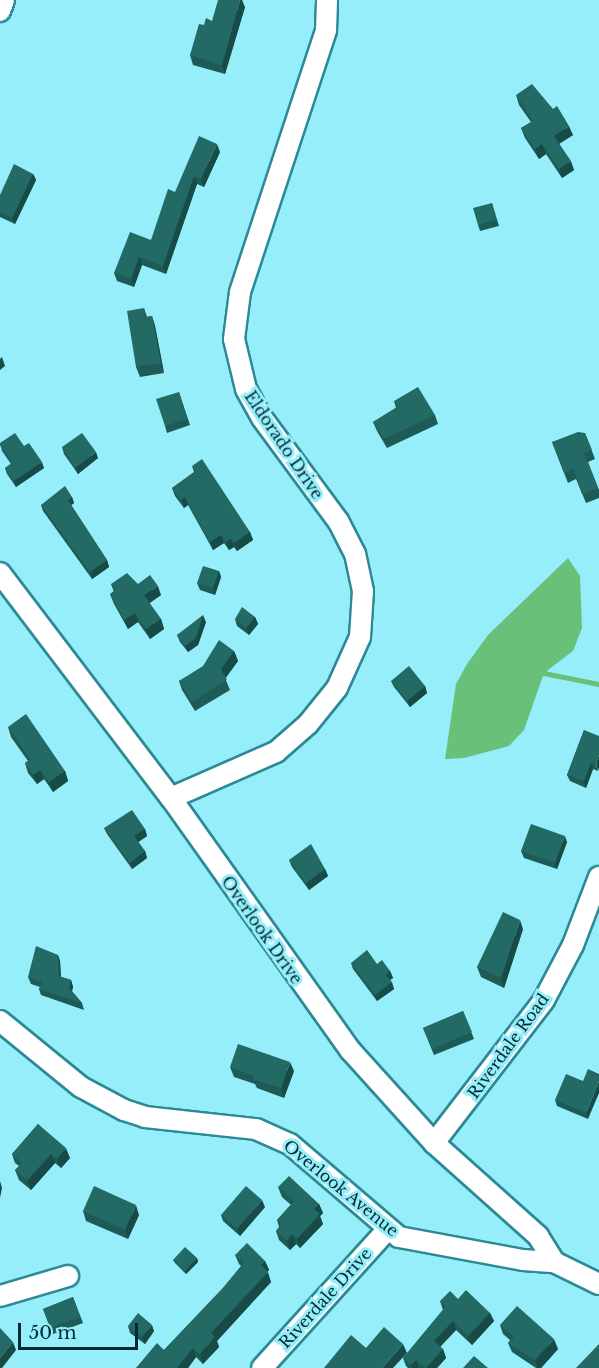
<!DOCTYPE html>
<html>
<head>
<meta charset="utf-8">
<style>
	body { margin:0 }
	#map { position:relative; width:599px; height:1368px; overflow:hidden; background:#96eefb; font-family:"Libre Baskerville",serif }
	div>[style] { position:absolute }
	.water>* { inset:0; background:#69c079 }
	.stream>* { height:4.5px; margin:-2.25px; padding:0 2.25px; transform-origin:2.25px; border-radius:2.25px; background:#69c079 }
	.roads { filter:drop-shadow(2px 0 #2d8996) drop-shadow(-2px 0 #2d8996) drop-shadow(0 2px #2d8996) drop-shadow(0 -2px #2d8996) }
	.minor>* { height:20px; margin:-10px; padding:0 10px; transform-origin:10px; border-radius:10px; background:#fff }
	.wall>* { inset:0; background:#1e5a56 }
	.shaded-wall>* { inset:0; background:#184a46 }
	.building>* { inset:0; background:#236964 }
	span { translate:-50% -50%; white-space:nowrap; text-align:center; line-height:1.15; -webkit-text-stroke:6px #96eefb; paint-order:stroke }
	.street-label { font-size:16px; color:#032b30 }
	.scale { position:absolute; left:18px; top:1323px; width:120px; height:27px; box-sizing:border-box; border:3px solid #032b30; border-top:0; padding-left:8px; font-size:18px; line-height:21px; white-space:nowrap; color:#032b30; -webkit-text-stroke:4px #96eefb; paint-order:stroke }
</style>
</head>
<body>
<div id="map">
	<div class="water">
		<div style="clip-path:polygon(568px 558px,580px 576px,582px 628px,573px 651px,544px 673px,524px 730px,509px 746px,464px 758px,445px 759px,456px 684px,467px 664px,488px 635px)"></div>
	</div>
	<div class="stream">
		<div style="left:544px;top:673px;width:56px;rotate:11.3deg"></div>
	</div>
	<div class="roads">
		<div class="minor">
			<div style="left:0;top:11px;width:12px;rotate:-70deg"></div>
			<div style="left:0;top:573px;width:283px;rotate:52.8deg"></div>
			<div style="left:171px;top:798px;width:310px;rotate:54.6deg"></div>
			<div style="left:351px;top:1051px;width:124px;rotate:47.9deg"></div>
			<div style="left:434px;top:1143px;width:140px;rotate:41.8deg"></div>
			<div style="left:538px;top:1236px;width:31px;rotate:58deg"></div>
			<div style="left:171px;top:798px;width:115px;rotate:-23.7deg"></div>
			<div style="left:276px;top:752px;width:43px;rotate:-41.2deg"></div>
			<div style="left:308px;top:724px;width:46px;rotate:-51.1deg"></div>
			<div style="left:337px;top:688px;width:56px;rotate:-65.7deg"></div>
			<div style="left:360px;top:637px;width:46px;rotate:-86.3deg"></div>
			<div style="left:363px;top:591px;width:38px;rotate:-102deg"></div>
			<div style="left:355px;top:554px;width:37px;rotate:-117deg"></div>
			<div style="left:338px;top:521px;width:128px;rotate:-126.4deg"></div>
			<div style="left:262px;top:418px;width:33px;rotate:-119deg"></div>
			<div style="left:246px;top:389px;width:51px;rotate:-103.5deg"></div>
			<div style="left:234px;top:339px;width:47px;rotate:-82.7deg"></div>
			<div style="left:240px;top:292px;width:276px;rotate:-71.8deg"></div>
			<div style="left:326px;top:30px;width:30px;rotate:-88deg"></div>
			<div style="left:0;top:1021px;width:104px;rotate:39.2deg"></div>
			<div style="left:81px;top:1087px;width:49px;rotate:28.1deg"></div>
			<div style="left:124px;top:1110px;width:22px;rotate:18deg"></div>
			<div style="left:145px;top:1117px;width:112px;rotate:6.2deg"></div>
			<div style="left:256px;top:1129px;width:37px;rotate:24deg"></div>
			<div style="left:290px;top:1144px;width:143px;rotate:40.5deg"></div>
			<div style="left:399px;top:1237px;width:126px;rotate:10.5deg"></div>
			<div style="left:523px;top:1260px;width:31px;rotate:4deg"></div>
			<div style="left:554px;top:1262px;width:50px;rotate:26.1deg"></div>
			<div style="left:434px;top:1143px;width:180px;rotate:-52.4deg"></div>
			<div style="left:544px;top:1000px;width:62px;rotate:-62.2deg"></div>
			<div style="left:573px;top:945px;width:73px;rotate:-69.1deg"></div>
			<div style="left:0;top:1296px;width:71px;rotate:-16.4deg"></div>
			<div style="left:262px;top:1368px;width:188px;rotate:-47.8deg"></div>
		</div>
	</div>
	<div class="wall">
		<div style="clip-path:polygon(245px 7px,225px 74px,193px 65px,190px 55px,204px 25px)"></div>
		<div style="clip-path:polygon(516px 95px,573px 135px,559px 144px,574px 170px,562px 178px,546px 154px,539px 159px,525px 138px,521px 128px,531px 122px,519px 105px)"></div>
		<div style="clip-path:polygon(220px 152px,204px 187px,197px 184px,166px 274px,142px 265px,134px 287px,117px 281px,114px 273px,151px 240px,175px 192px)"></div>
		<div style="clip-path:polygon(33px 174px,36px 180px,15px 224px,0 217px,0 195px)"></div>
		<div style="clip-path:polygon(492px 203px,499px 226px,480px 231px,478px 225px)"></div>
		<div style="clip-path:polygon(144px 308px,147px 317px,152px 316px,155px 326px,164px 373px,140px 377px,136px 367px)"></div>
		<div style="clip-path:polygon(179px 392px,190px 425px,167px 433px,165px 426px)"></div>
		<div style="clip-path:polygon(394px 401px,435px 415px,438px 424px,387px 448px,377px 431px,373px 422px,396px 408px)"></div>
		<div style="clip-path:polygon(585px 433px,595px 459px,588px 462px,599px 490px,599px 498px,586px 503px,576px 479px,568px 483px,552px 442px)"></div>
		<div style="clip-path:polygon(0 443px,24px 446px,44px 468px,16px 487px,7px 474px,5px 468px,11px 464px,2px 451px)"></div>
		<div style="clip-path:polygon(62px 447px,98px 458px,78px 474px,64px 454px)"></div>
		<div style="clip-path:polygon(192px 466px,250px 532px,253px 540px,237px 551px,234px 547px,229px 550px,224px 543px,213px 550px,188px 505px,184px 508px,175px 496px,172px 488px,194px 472px)"></div>
		<div style="clip-path:polygon(72px 497px,74px 503px,71px 505px,107px 560px,109px 567px,92px 579px,43px 511px,41px 505px)"></div>
		<div style="clip-path:polygon(219px 571px,221px 577px,215px 595px,200px 590px,197px 583px)"></div>
		<div style="clip-path:polygon(111px 584px,138px 584px,161px 595px,149px 603px,161px 619px,164px 629px,150px 639px,138px 622px,128px 629px,114px 604px,110px 594px,114px 592px)"></div>
		<div style="clip-path:polygon(255px 617px,258px 624px,249px 635px,237px 626px,235px 619px)"></div>
		<div style="clip-path:polygon(206px 622px,198px 645px,188px 652px,180px 642px,177px 635px)"></div>
		<div style="clip-path:polygon(234px 651px,238px 661px,225px 678px,230px 690px,195px 711px,182px 690px,179px 681px)"></div>
		<div style="clip-path:polygon(391px 681px,425px 686px,427px 693px,410px 707px,394px 687px)"></div>
		<div style="clip-path:polygon(8px 727px,65px 771px,68px 781px,53px 792px,44px 779px,37px 784px,28px 773px,25px 763px,28px 761px,11px 737px)"></div>
		<div style="clip-path:polygon(584px 730px,598px 771px,593px 769px,586px 788px,570px 781px,567px 775px)"></div>
		<div style="clip-path:polygon(104px 828px,145px 829px,147px 836px,138px 842px,145px 851px,147px 858px,132px 869px,107px 834px)"></div>
		<div style="clip-path:polygon(567px 842px,557px 869px,524px 858px,521px 851px)"></div>
		<div style="clip-path:polygon(289px 860px,325px 869px,328px 876px,309px 890px,292px 867px)"></div>
		<div style="clip-path:polygon(523px 929px,504px 988px,481px 977px,477px 967px)"></div>
		<div style="clip-path:polygon(58px 955px,60px 961px,61px 977px,71px 980px,73px 987px,72px 991px,82px 1003px,84px 1010px,41px 995px,39px 989px,40px 987px,31px 984px,28px 977px)"></div>
		<div style="clip-path:polygon(351px 963px,377px 964px,390px 971px,393px 978px,390px 980px,394px 989px,377px 1001px,353px 969px)"></div>
		<div style="clip-path:polygon(463px 1011px,474px 1039px,434px 1055px,423px 1028px)"></div>
		<div style="clip-path:polygon(230px 1067px,294px 1071px,284px 1098px,257px 1088px,255px 1084px,234px 1077px)"></div>
		<div style="clip-path:polygon(583px 1081px,588px 1119px,557px 1106px,555px 1100px)"></div>
		<div style="clip-path:polygon(38px 1124px,70px 1158px,61px 1168px,55px 1163px,31px 1190px,19px 1180px,15px 1170px,19px 1166px,15px 1163px,12px 1154px)"></div>
		<div style="clip-path:polygon(278px 1187px,319px 1204px,323px 1213px,320px 1216px,323px 1224px,300px 1248px,296px 1244px,290px 1250px,279px 1240px,276px 1231px,279px 1227px,277px 1220px,291px 1205px,282px 1197px)"></div>
		<div style="clip-path:polygon(265px 1207px,240px 1236px,223px 1221px,221px 1215px)"></div>
		<div style="clip-path:polygon(83px 1211px,139px 1215px,128px 1239px,86px 1221px)"></div>
		<div style="clip-path:polygon(235px 1255px,265px 1261px,269px 1270px,267px 1272px,271px 1282px,217px 1341px,219px 1347px,203px 1364px,196px 1357px,188px 1368px,136px 1368px,164px 1350px,223px 1288px,241px 1266px,239px 1264px)"></div>
		<div style="clip-path:polygon(197px 1258px,198px 1262px,186px 1274px,175px 1263px,173px 1260px)"></div>
		<div style="clip-path:polygon(73px 1297px,83px 1323px,53px 1334px,43px 1309px)"></div>
		<div style="clip-path:polygon(458px 1299px,490px 1313px,494px 1321px,472px 1345px,456px 1330px,440px 1347px,443px 1349px,446px 1358px,437px 1368px,408px 1368px,406px 1366px,403px 1358px,443px 1310px,440px 1301px)"></div>
		<div style="clip-path:polygon(500px 1325px,558px 1349px,541px 1368px,536px 1368px,512px 1352px,508px 1343px,510px 1340px,503px 1334px)"></div>
		<div style="clip-path:polygon(128px 1326px,154px 1331px,145px 1344px,130px 1333px)"></div>
	</div>
	<div class="shaded-wall">
		<div style="clip-path:polygon(240px 0,242px 0,245px 7px,225px 74px,222px 65px)"></div>
		<div style="clip-path:polygon(569px 126px,573px 135px,557px 145px,554px 136px)"></div>
		<div style="clip-path:polygon(217px 144px,220px 152px,204px 187px,201px 179px)"></div>
		<div style="clip-path:polygon(542px 144px,546px 154px,539px 159px,535px 149px)"></div>
		<div style="clip-path:polygon(571px 161px,574px 170px,562px 178px,559px 169px)"></div>
		<div style="clip-path:polygon(33px 174px,36px 180px,15px 224px,12px 218px)"></div>
		<div style="clip-path:polygon(194px 176px,197px 184px,166px 274px,163px 266px)"></div>
		<div style="clip-path:polygon(139px 257px,142px 265px,134px 287px,131px 279px)"></div>
		<div style="clip-path:polygon(152px 316px,155px 326px,164px 373px,161px 363px)"></div>
		<div style="clip-path:polygon(2px 357px,5px 366px,0 370px,0 359px)"></div>
		<div style="clip-path:polygon(96px 452px,98px 458px,78px 474px,75px 468px)"></div>
		<div style="clip-path:polygon(42px 462px,44px 468px,16px 487px,14px 481px)"></div>
		<div style="clip-path:polygon(72px 497px,74px 503px,70px 506px,68px 500px)"></div>
		<div style="clip-path:polygon(185px 497px,188px 505px,184px 508px,181px 500px)"></div>
		<div style="clip-path:polygon(250px 532px,253px 540px,237px 551px,234px 543px)"></div>
		<div style="clip-path:polygon(221px 535px,224px 543px,213px 550px,210px 542px)"></div>
		<div style="clip-path:polygon(231px 539px,234px 547px,229px 550px,226px 542px)"></div>
		<div style="clip-path:polygon(107px 560px,109px 567px,92px 579px,90px 572px)"></div>
		<div style="clip-path:polygon(219px 571px,221px 577px,215px 595px,213px 588px)"></div>
		<div style="clip-path:polygon(158px 586px,161px 595px,147px 605px,144px 595px)"></div>
		<div style="clip-path:polygon(135px 613px,138px 622px,128px 629px,124px 620px)"></div>
		<div style="clip-path:polygon(203px 615px,206px 622px,198px 645px,188px 652px,185px 646px)"></div>
		<div style="clip-path:polygon(255px 617px,258px 624px,249px 635px,246px 628px)"></div>
		<div style="clip-path:polygon(161px 619px,164px 629px,150px 639px,146px 629px)"></div>
		<div style="clip-path:polygon(234px 651px,238px 661px,225px 679px,221px 669px)"></div>
		<div style="clip-path:polygon(425px 686px,427px 693px,410px 707px,407px 701px)"></div>
		<div style="clip-path:polygon(599px 755px,599px 768px,598px 771px,596px 764px)"></div>
		<div style="clip-path:polygon(591px 763px,593px 769px,586px 788px,584px 781px)"></div>
		<div style="clip-path:polygon(40px 770px,44px 779px,37px 784px,33px 775px)"></div>
		<div style="clip-path:polygon(65px 771px,68px 781px,53px 792px,49px 782px)"></div>
		<div style="clip-path:polygon(145px 829px,147px 836px,137px 843px,134px 836px)"></div>
		<div style="clip-path:polygon(565px 836px,567px 842px,557px 869px,555px 863px)"></div>
		<div style="clip-path:polygon(145px 851px,147px 858px,132px 869px,130px 863px)"></div>
		<div style="clip-path:polygon(325px 869px,328px 876px,309px 890px,306px 883px)"></div>
		<div style="clip-path:polygon(520px 920px,523px 929px,504px 988px,501px 978px)"></div>
		<div style="clip-path:polygon(58px 955px,60px 961px,61px 983px,59px 976px)"></div>
		<div style="clip-path:polygon(390px 971px,393px 978px,388px 981px,386px 975px)"></div>
		<div style="clip-path:polygon(71px 980px,73px 987px,71px 994px,69px 988px)"></div>
		<div style="clip-path:polygon(392px 982px,394px 989px,377px 1001px,375px 995px)"></div>
		<div style="clip-path:polygon(290px 1062px,294px 1071px,284px 1098px,281px 1088px)"></div>
		<div style="clip-path:polygon(599px 1081px,599px 1093px,588px 1119px,586px 1113px)"></div>
		<div style="clip-path:polygon(66px 1148px,70px 1158px,61px 1168px,57px 1159px)"></div>
		<div style="clip-path:polygon(51px 1154px,55px 1163px,31px 1190px,27px 1181px)"></div>
		<div style="clip-path:polygon(0 1181px,2px 1188px,0 1198px)"></div>
		<div style="clip-path:polygon(262px 1200px,265px 1207px,240px 1236px,237px 1229px)"></div>
		<div style="clip-path:polygon(319px 1204px,323px 1213px,320px 1216px,323px 1224px,300px 1248px,297px 1239px,314px 1209px)"></div>
		<div style="clip-path:polygon(136px 1205px,139px 1215px,128px 1239px,125px 1230px)"></div>
		<div style="clip-path:polygon(292px 1234px,296px 1244px,290px 1250px,287px 1241px)"></div>
		<div style="clip-path:polygon(197px 1258px,198px 1262px,186px 1274px,185px 1271px)"></div>
		<div style="clip-path:polygon(265px 1261px,269px 1270px,264px 1275px,261px 1265px)"></div>
		<div style="clip-path:polygon(268px 1272px,271px 1282px,217px 1341px,219px 1347px,203px 1364px,200px 1354px,211px 1333px)"></div>
		<div style="clip-path:polygon(490px 1313px,494px 1321px,472px 1345px,468px 1336px)"></div>
		<div style="clip-path:polygon(453px 1321px,456px 1330px,437px 1350px,434px 1341px)"></div>
		<div style="clip-path:polygon(152px 1325px,154px 1331px,145px 1344px,142px 1337px)"></div>
		<div style="clip-path:polygon(554px 1339px,558px 1349px,541px 1368px,538px 1368px,535px 1360px)"></div>
		<div style="clip-path:polygon(13px 1342px,16px 1350px,2px 1368px,0 1368px,0 1358px)"></div>
		<div style="clip-path:polygon(403px 1344px,407px 1353px,393px 1368px,382px 1368px)"></div>
		<div style="clip-path:polygon(193px 1348px,196px 1357px,188px 1368px,177px 1368px)"></div>
		<div style="clip-path:polygon(443px 1349px,446px 1358px,437px 1368px,426px 1368px)"></div>
		<div style="clip-path:polygon(416px 1360px,419px 1368px,412px 1368px,411px 1365px)"></div>
	</div>
	<div class="building">
		<div style="clip-path:polygon(218px 0,240px 0,222px 65px,190px 55px,199px 24px,204px 25px,206px 18px,212px 21px)"></div>
		<div style="clip-path:polygon(532px 84px,553px 109px,557px 106px,569px 126px,554px 136px,571px 161px,559px 169px,542px 144px,535px 149px,521px 128px,533px 121px,516px 95px)"></div>
		<div style="clip-path:polygon(199px 136px,217px 144px,201px 179px,194px 176px,163px 266px,139px 257px,131px 279px,114px 273px,130px 232px,151px 240px,168px 189px,175px 192px)"></div>
		<div style="clip-path:polygon(14px 164px,33px 174px,12px 218px,0 212px,0 195px)"></div>
		<div style="clip-path:polygon(492px 203px,496px 220px,478px 225px,473px 208px)"></div>
		<div style="clip-path:polygon(144px 308px,145px 317px,152px 316px,161px 363px,136px 367px,127px 311px)"></div>
		<div style="clip-path:polygon(418px 387px,435px 415px,384px 439px,373px 422px,397px 407px,394px 401px)"></div>
		<div style="clip-path:polygon(179px 392px,187px 419px,165px 426px,156px 399px)"></div>
		<div style="clip-path:polygon(578px 432px,585px 433px,592px 450px,584px 453px,598px 488px,582px 494px,573px 469px,564px 473px,552px 442px)"></div>
		<div style="clip-path:polygon(15px 433px,24px 446px,29px 443px,42px 462px,14px 481px,5px 468px,12px 463px,0 445px,0 443px)"></div>
		<div style="clip-path:polygon(82px 433px,96px 452px,75px 468px,62px 447px)"></div>
		<div style="clip-path:polygon(202px 459px,250px 532px,234px 543px,231px 539px,226px 542px,221px 535px,210px 542px,185px 497px,181px 500px,172px 488px,196px 471px,192px 466px)"></div>
		<div style="clip-path:polygon(65px 486px,72px 497px,68px 500px,107px 560px,90px 572px,41px 505px)"></div>
		<div style="clip-path:polygon(203px 566px,219px 571px,213px 588px,197px 583px)"></div>
		<div style="clip-path:polygon(127px 573px,138px 584px,150px 575px,158px 586px,144px 595px,161px 619px,146px 629px,135px 613px,124px 620px,110px 594px,115px 590px,111px 584px)"></div>
		<div style="clip-path:polygon(242px 607px,255px 617px,246px 628px,235px 619px)"></div>
		<div style="clip-path:polygon(203px 615px,196px 638px,185px 646px,177px 635px)"></div>
		<div style="clip-path:polygon(219px 640px,234px 651px,221px 669px,227px 680px,192px 702px,179px 681px,203px 666px)"></div>
		<div style="clip-path:polygon(409px 666px,425px 686px,407px 701px,391px 681px)"></div>
		<div style="clip-path:polygon(26px 714px,65px 771px,49px 782px,40px 770px,33px 775px,25px 763px,30px 759px,8px 727px)"></div>
		<div style="clip-path:polygon(584px 730px,599px 736px,599px 755px,596px 764px,591px 763px,584px 781px,567px 775px)"></div>
		<div style="clip-path:polygon(132px 810px,145px 829px,134px 836px,145px 851px,130px 863px,104px 828px)"></div>
		<div style="clip-path:polygon(531px 824px,565px 836px,555px 863px,521px 851px)"></div>
		<div style="clip-path:polygon(311px 844px,325px 869px,306px 883px,289px 860px)"></div>
		<div style="clip-path:polygon(503px 912px,520px 920px,501px 978px,477px 967px)"></div>
		<div style="clip-path:polygon(36px 946px,58px 955px,59px 976px,71px 980px,69px 988px,82px 1003px,39px 989px,42px 982px,28px 977px)"></div>
		<div style="clip-path:polygon(367px 950px,377px 964px,382px 960px,390px 971px,386px 975px,392px 982px,375px 995px,351px 963px)"></div>
		<div style="clip-path:polygon(463px 1011px,472px 1032px,432px 1049px,423px 1028px)"></div>
		<div style="clip-path:polygon(238px 1044px,290px 1062px,281px 1088px,253px 1079px,254px 1076px,230px 1067px)"></div>
		<div style="clip-path:polygon(588px 1069px,599px 1074px,599px 1081px,586px 1113px,555px 1100px,566px 1074px,583px 1081px)"></div>
		<div style="clip-path:polygon(38px 1124px,66px 1148px,57px 1159px,51px 1154px,27px 1181px,15px 1170px,22px 1163px,12px 1154px)"></div>
		<div style="clip-path:polygon(289px 1176px,319px 1204px,314px 1209px,320px 1214px,297px 1239px,292px 1234px,287px 1241px,276px 1231px,282px 1224px,277px 1220px,294px 1201px,278px 1187px)"></div>
		<div style="clip-path:polygon(94px 1186px,136px 1205px,125px 1230px,83px 1211px)"></div>
		<div style="clip-path:polygon(246px 1186px,262px 1200px,237px 1229px,221px 1215px)"></div>
		<div style="clip-path:polygon(247px 1243px,265px 1261px,261px 1265px,268px 1272px,211px 1333px,215px 1337px,200px 1354px,193px 1348px,177px 1368px,136px 1368px,157px 1343px,164px 1350px,223px 1288px,244px 1263px,235px 1255px)"></div>
		<div style="clip-path:polygon(185px 1247px,197px 1258px,185px 1271px,173px 1260px)"></div>
		<div style="clip-path:polygon(466px 1290px,490px 1313px,468px 1336px,453px 1321px,434px 1341px,443px 1349px,426px 1368px,416px 1360px,411px 1365px,403px 1358px,446px 1306px,440px 1301px,450px 1291px,458px 1299px)"></div>
		<div style="clip-path:polygon(73px 1297px,80px 1317px,50px 1328px,43px 1309px)"></div>
		<div style="clip-path:polygon(517px 1306px,554px 1339px,535px 1360px,508px 1343px,514px 1337px,500px 1325px)"></div>
		<div style="clip-path:polygon(138px 1313px,152px 1325px,142px 1337px,128px 1326px)"></div>
		<div style="clip-path:polygon(384px 1327px,403px 1344px,382px 1368px,324px 1368px,351px 1335px,366px 1348px)"></div>
		<div style="clip-path:polygon(0 1328px,13px 1342px,0 1358px)"></div>
		<div style="clip-path:polygon(599px 1344px,599px 1368px,576px 1368px)"></div>
		<div style="clip-path:polygon(474px 1356px,488px 1368px,463px 1368px)"></div>
	</div>
	<div class="street-label">
		<span style="left:284px;top:445px;rotate:56deg">Eldorado Drive</span>
		<span style="left:262px;top:930px;rotate:55deg">Overlook Drive</span>
		<span style="left:508px;top:1046px;rotate:-54deg">Riverdale Road</span>
		<span style="left:341px;top:1188px;rotate:39deg">Overlook Avenue</span>
		<span style="left:325px;top:1298px;rotate:-48deg">Riverdale Drive</span>
	</div>
	<div class="scale">50 m</div>
</div>
</body>
</html>
